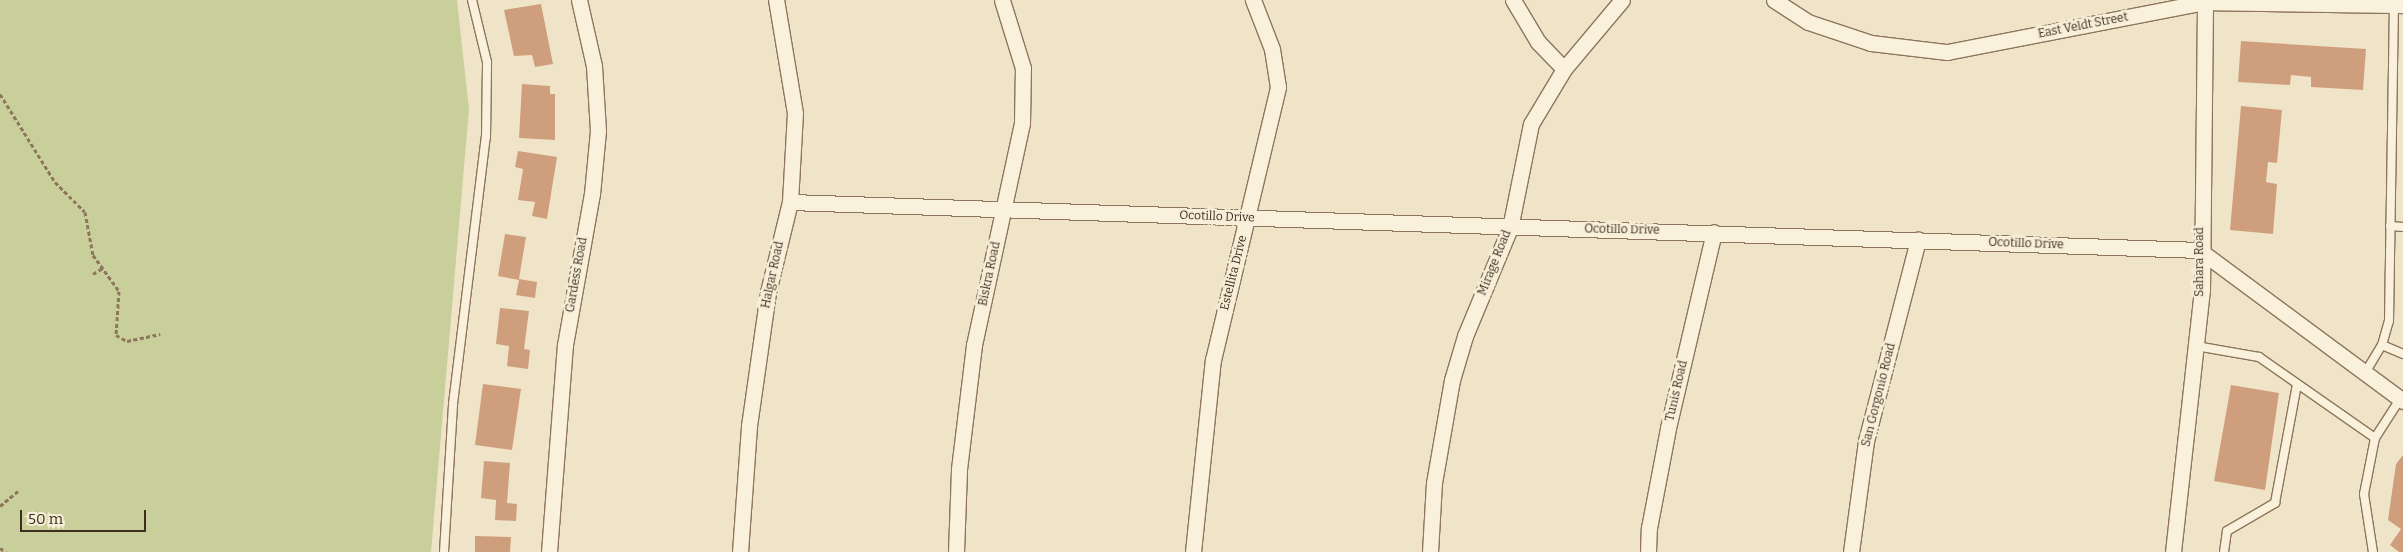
<!DOCTYPE html>
<html>
<head>
<meta charset="utf-8">
<style>
	body { margin:0 }
	#map { position:relative; width:2403px; height:552px; overflow:hidden; background:#f0e4c8; font-family:Bitter,serif }
	div>[style] { position:absolute }
	.green>* { inset:0; background:#c9cf9b }
	.building>* { inset:0; background:#cf9f7d }
	.path>* { height:3px; margin-top:-1.5px; transform-origin:0; background:repeating-linear-gradient(90deg,#8d765c 0 4px,transparent 0 6.5px) }
	.roads { filter:drop-shadow(1px 0 #8d765c) drop-shadow(-1px 0 #8d765c) drop-shadow(0 1px #8d765c) drop-shadow(0 -1px #8d765c) }
	.service>* { height:8px; margin:-4px; padding:0 4px; transform-origin:4px; border-radius:4px; background:#faf1dc }
	.minor>* { height:15px; margin:-7.5px; padding:0 7.5px; transform-origin:7.5px; border-radius:7.5px; background:#faf1dc }
	span { translate:-50% -50%; white-space:nowrap; text-align:center; line-height:1.15; -webkit-text-stroke:4.5px #f7eed8; paint-order:stroke }
	.street-label { font-size:12px; color:#3d2e20 }
	.scale { position:absolute; left:20px; top:510px; width:126px; height:22px; box-sizing:border-box; border:2px solid #3d2e20; border-top:0; padding-left:6px; font-size:15px; line-height:18px; white-space:nowrap; color:#3d2e20; -webkit-text-stroke:4px #f7eed8; paint-order:stroke }
</style>
</head>
<body>
<div id="map">
	<div class="green">
		<div style="clip-path:polygon(0 0,457px 0,469px 109px,431px 552px,0 552px)"></div>
	</div>
	<div class="building">
		<div style="clip-path:polygon(541px 4px,553px 64px,535px 67px,532px 55px,514px 56px,504px 10px)"></div>
		<div style="clip-path:polygon(2241px 41px,2366px 49px,2363px 90px,2311px 87px,2311px 77px,2291px 75px,2290px 85px,2238px 82px)"></div>
		<div style="clip-path:polygon(522px 84px,550px 86px,550px 94px,555px 94px,555px 140px,519px 138px)"></div>
		<div style="clip-path:polygon(2241px 106px,2282px 110px,2277px 163px,2268px 162px,2266px 182px,2277px 184px,2273px 234px,2230px 230px)"></div>
		<div style="clip-path:polygon(518px 151px,557px 157px,547px 219px,532px 216px,535px 202px,518px 200px,523px 169px,515px 167px)"></div>
		<div style="clip-path:polygon(505px 234px,526px 237px,519px 279px,537px 282px,535px 298px,516px 295px,519px 280px,498px 276px)"></div>
		<div style="clip-path:polygon(500px 308px,529px 311px,524px 349px,530px 350px,528px 369px,507px 366px,509px 346px,496px 344px)"></div>
		<div style="clip-path:polygon(483px 384px,521px 389px,512px 450px,475px 445px)"></div>
		<div style="clip-path:polygon(2231px 385px,2279px 393px,2265px 490px,2214px 481px)"></div>
		<div style="clip-path:polygon(2403px 455px,2403px 552px,2399px 552px,2390px 545px,2401px 529px,2388px 520px,2396px 464px)"></div>
		<div style="clip-path:polygon(484px 461px,510px 463px,507px 503px,517px 504px,516px 521px,495px 520px,496px 500px,481px 498px)"></div>
		<div style="clip-path:polygon(475px 536px,511px 537px,510px 552px,475px 552px)"></div>
	</div>
	<div class="path">
		<div style="left:0;top:94px;width:104px;rotate:58deg"></div>
		<div style="left:55px;top:182px;width:42px;rotate:45deg"></div>
		<div style="left:85px;top:212px;width:44px;rotate:79.5deg"></div>
		<div style="left:93px;top:255px;width:44px;rotate:54.2deg"></div>
		<div style="left:119px;top:291px;width:44px;rotate:93.9deg"></div>
		<div style="left:116px;top:335px;width:13px;rotate:29deg"></div>
		<div style="left:127px;top:341px;width:34px;rotate:-12deg"></div>
		<div style="left:93px;top:274px;width:13px;rotate:-32deg"></div>
		<div style="left:0;top:506px;width:26px;rotate:-40deg"></div>
		<div style="left:0;top:548px;width:7px;rotate:34deg"></div>
	</div>
	<div class="roads">
		<div class="service">
			<div style="left:2390px;top:226px;width:13px;rotate:4deg"></div>
			<div style="left:2382px;top:345px;width:23px;rotate:23deg"></div>
			<div style="left:2196px;top:346px;width:64px;rotate:9.9deg"></div>
			<div style="left:2259px;top:357px;width:141px;rotate:34.9deg"></div>
			<div style="left:2375px;top:438px;width:57px;rotate:101.1deg"></div>
			<div style="left:2364px;top:494px;width:59px;rotate:81.2deg"></div>
			<div style="left:2365px;top:373px;width:33px;rotate:-59deg"></div>
			<div style="left:2382px;top:345px;width:25px;rotate:-74deg"></div>
			<div style="left:2389px;top:321px;width:316px;rotate:-89.1deg"></div>
			<div style="left:2375px;top:438px;width:46px;rotate:-57.3deg"></div>
			<div style="left:444px;top:552px;width:148px;rotate:-86.5deg"></div>
			<div style="left:453px;top:404px;width:269px;rotate:-83deg"></div>
			<div style="left:486px;top:137px;width:75px;rotate:-89.2deg"></div>
			<div style="left:487px;top:62px;width:64px;rotate:-103.6deg"></div>
			<div style="left:2224px;top:552px;width:21px;rotate:-82deg"></div>
			<div style="left:2227px;top:531px;width:56px;rotate:-30.3deg"></div>
			<div style="left:2275px;top:503px;width:121px;rotate:-79.5deg"></div>
		</div>
		<div class="minor">
			<div style="left:1513px;top:0;width:49px;rotate:59.2deg"></div>
			<div style="left:1538px;top:42px;width:37px;rotate:46deg"></div>
			<div style="left:1774px;top:0;width:40px;rotate:32.9deg"></div>
			<div style="left:1808px;top:22px;width:66px;rotate:18.4deg"></div>
			<div style="left:1871px;top:43px;width:77px;rotate:6.8deg"></div>
			<div style="left:1947px;top:52px;width:263px;rotate:-11deg"></div>
			<div style="left:2205px;top:2px;width:198px;rotate:0.9deg"></div>
			<div style="left:790px;top:202px;width:1410px;rotate:1.95deg"></div>
			<div style="left:2199px;top:250px;width:254px;rotate:36.5deg"></div>
			<div style="left:549px;top:552px;width:208px;rotate:-85.6deg"></div>
			<div style="left:565px;top:345px;width:153px;rotate:-79.9deg"></div>
			<div style="left:592px;top:194px;width:63px;rotate:-84.6deg"></div>
			<div style="left:598px;top:131px;width:65px;rotate:-93.5deg"></div>
			<div style="left:594px;top:66px;width:68px;rotate:-102.8deg"></div>
			<div style="left:740px;top:552px;width:126px;rotate:-85.9deg"></div>
			<div style="left:749px;top:426px;width:135px;rotate:-81.9deg"></div>
			<div style="left:768px;top:292px;width:93px;rotate:-76.3deg"></div>
			<div style="left:790px;top:202px;width:89px;rotate:-86.8deg"></div>
			<div style="left:795px;top:113px;width:115px;rotate:-99.5deg"></div>
			<div style="left:956px;top:552px;width:83px;rotate:-87.9deg"></div>
			<div style="left:959px;top:469px;width:125px;rotate:-83.1deg"></div>
			<div style="left:974px;top:345px;width:227px;rotate:-77.8deg"></div>
			<div style="left:1022px;top:123px;width:55px;rotate:-89deg"></div>
			<div style="left:1023px;top:68px;width:71px;rotate:-107.2deg"></div>
			<div style="left:1193px;top:552px;width:193px;rotate:-84.1deg"></div>
			<div style="left:1213px;top:360px;width:281px;rotate:-76.6deg"></div>
			<div style="left:1278px;top:87px;width:38px;rotate:-99deg"></div>
			<div style="left:1272px;top:49px;width:53px;rotate:-111.2deg"></div>
			<div style="left:1430px;top:552px;width:69px;rotate:-86.7deg"></div>
			<div style="left:1434px;top:483px;width:105px;rotate:-80.1deg"></div>
			<div style="left:1452px;top:380px;width:46px;rotate:-73.5deg"></div>
			<div style="left:1465px;top:336px;width:117px;rotate:-67.4deg"></div>
			<div style="left:1510px;top:228px;width:106px;rotate:-78.6deg"></div>
			<div style="left:1531px;top:124px;width:64px;rotate:-59deg"></div>
			<div style="left:1564px;top:69px;width:90px;rotate:-50deg"></div>
			<div style="left:1648px;top:552px;width:24px;rotate:-88deg"></div>
			<div style="left:1649px;top:528px;width:102px;rotate:-79.2deg"></div>
			<div style="left:1668px;top:428px;width:201px;rotate:-76.8deg"></div>
			<div style="left:1851px;top:552px;width:112px;rotate:-82.3deg"></div>
			<div style="left:1866px;top:441px;width:208px;rotate:-75.5deg"></div>
			<div style="left:2173px;top:552px;width:263px;rotate:-83.7deg"></div>
			<div style="left:2202px;top:291px;width:291px;rotate:-89.4deg"></div>
		</div>
	</div>
	<div class="street-label">
		<span style="left:2083px;top:26px;rotate:-11deg">East Veldt Street</span>
		<span style="left:1217px;top:217px;rotate:2deg">Ocotillo Drive</span>
		<span style="left:1622px;top:230px;rotate:1deg">Ocotillo Drive</span>
		<span style="left:2026px;top:244px;rotate:2deg">Ocotillo Drive</span>
		<span style="left:2200px;top:262px;rotate:-90deg">Sahara Road</span>
		<span style="left:1495px;top:263px;rotate:-68deg">Mirage Road</span>
		<span style="left:1234px;top:273px;rotate:-76deg">Estellita Drive</span>
		<span style="left:990px;top:274px;rotate:-78deg">Biskra Road</span>
		<span style="left:577px;top:275px;rotate:-80deg">Gardess Road</span>
		<span style="left:773px;top:275px;rotate:-78deg">Halgar Road</span>
		<span style="left:1677px;top:391px;rotate:-77deg">Tunis Road</span>
		<span style="left:1879px;top:395px;rotate:-76deg">San Gorgonio Road</span>
	</div>
	<div class="scale">50 m</div>
</div>
</body>
</html>
